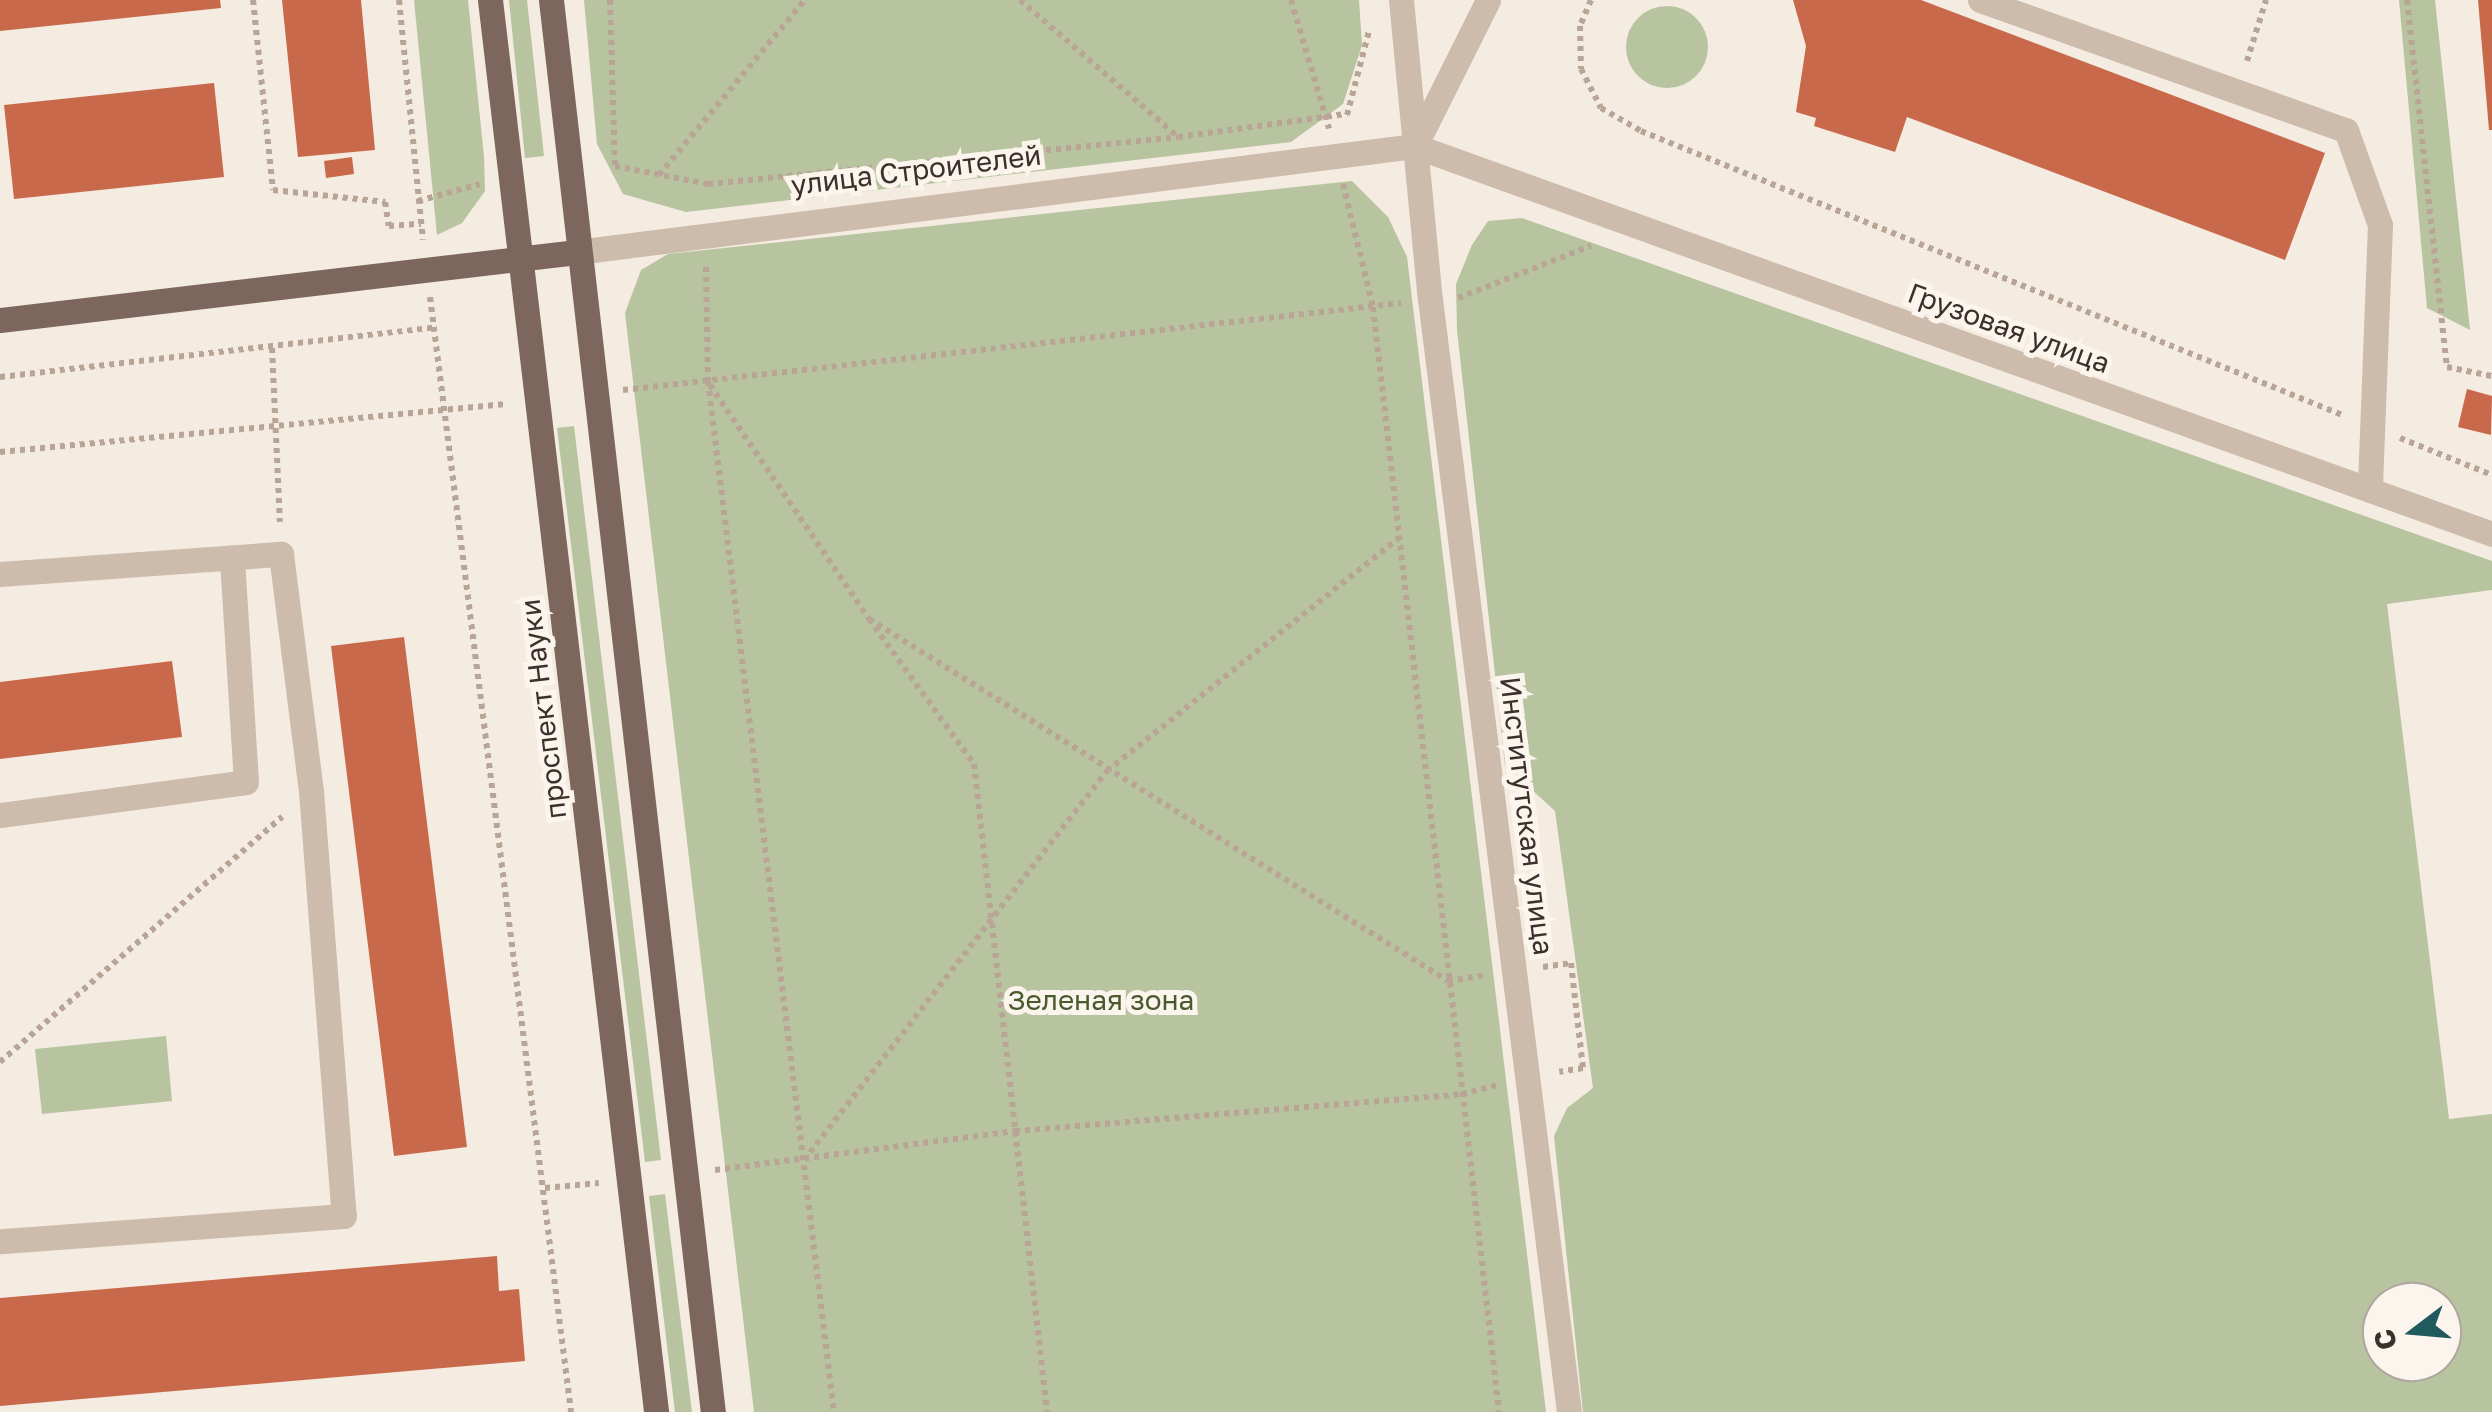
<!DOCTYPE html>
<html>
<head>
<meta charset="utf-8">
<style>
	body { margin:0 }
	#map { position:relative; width:2492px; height:1412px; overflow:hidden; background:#f4ebe1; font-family:"Golos Text",sans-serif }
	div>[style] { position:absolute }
	.green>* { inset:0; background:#b8c4a0 }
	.round { border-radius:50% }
	.building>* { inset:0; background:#c8694b }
	.path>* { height:6px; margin-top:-3px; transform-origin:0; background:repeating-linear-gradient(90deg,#b9a596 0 5px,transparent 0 10px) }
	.minor>* { height:25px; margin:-12.5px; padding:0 12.5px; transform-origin:12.5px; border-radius:12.5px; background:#cdbbac }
	.major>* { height:25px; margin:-12.5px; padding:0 12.5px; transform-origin:12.5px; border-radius:12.5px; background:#7d675c }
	span { translate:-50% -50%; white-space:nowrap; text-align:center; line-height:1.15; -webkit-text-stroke:10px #fbf5ee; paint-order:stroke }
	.street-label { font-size:28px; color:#3b302b }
	.park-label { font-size:28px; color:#4a5a2e }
	.north { position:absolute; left:2362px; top:1282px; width:100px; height:100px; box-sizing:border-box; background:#fbf5ee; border:2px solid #aea6a0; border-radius:50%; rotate:254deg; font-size:28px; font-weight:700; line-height:40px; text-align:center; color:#3b302b }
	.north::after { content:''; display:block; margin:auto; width:35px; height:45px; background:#1f5a5e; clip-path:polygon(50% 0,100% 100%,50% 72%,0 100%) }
</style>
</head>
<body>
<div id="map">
	<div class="green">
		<div style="clip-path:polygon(414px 0,468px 0,484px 157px,485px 191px,462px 223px,437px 235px)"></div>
		<div style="clip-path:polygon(509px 0,527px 0,544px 156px,525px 158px)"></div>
		<div style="clip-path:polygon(584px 0,1359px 0,1362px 45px,1343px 104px,1291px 142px,686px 212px,623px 194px,597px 144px)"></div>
		<div style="clip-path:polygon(2399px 0,2435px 0,2470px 330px,2427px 308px)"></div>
		<div class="round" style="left:1626px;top:6px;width:82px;height:82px"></div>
		<div style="clip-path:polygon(1352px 181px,1388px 217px,1407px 257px,1546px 1412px,754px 1412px,625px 313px,641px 270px,668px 254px)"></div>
		<div style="clip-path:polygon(evenodd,1522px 218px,2492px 561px,2492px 590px,2387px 604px,2449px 1119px,2492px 1114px,2492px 1412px,1583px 1412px,1554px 1136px,1567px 1108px,1593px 1088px,1555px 811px,1505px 765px,1457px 330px,1456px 284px,1472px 245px,1488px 221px,1522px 218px,2382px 1302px,2442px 1302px,2442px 1362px,2382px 1362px,2382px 1302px)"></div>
		<div style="clip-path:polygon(574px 426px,661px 1160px,645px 1162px,557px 428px)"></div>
		<div style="clip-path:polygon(166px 1036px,172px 1101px,42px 1114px,35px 1049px)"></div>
		<div style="clip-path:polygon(665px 1194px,692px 1412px,675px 1412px,649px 1196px)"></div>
	</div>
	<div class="building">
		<div style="clip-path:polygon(0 0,220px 0,221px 8px,0 31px)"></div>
		<div style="clip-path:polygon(282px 0,361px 0,375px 150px,298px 157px)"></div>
		<div style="clip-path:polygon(1793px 0,1921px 0,2325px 153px,2285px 260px,1907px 117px,1895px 152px,1814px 126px,1816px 118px,1796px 112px,1806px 46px)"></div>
		<div style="clip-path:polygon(2478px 0,2492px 0,2492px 130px,2489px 130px)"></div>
		<div style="clip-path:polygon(214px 83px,224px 177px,14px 199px,4px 105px)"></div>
		<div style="clip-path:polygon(352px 157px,354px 174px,326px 178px,324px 161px)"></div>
		<div style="clip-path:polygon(2467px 389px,2492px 396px,2491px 435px,2458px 427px)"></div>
		<div style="clip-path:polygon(404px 637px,467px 1147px,394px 1156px,331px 646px)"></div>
		<div style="clip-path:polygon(172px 661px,182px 737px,0 759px,0 682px)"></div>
		<div style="clip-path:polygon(497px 1256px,499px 1291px,519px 1289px,525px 1361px,0 1406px,0 1298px)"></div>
	</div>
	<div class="path">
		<div style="left:253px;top:0;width:191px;rotate:84deg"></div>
		<div style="left:273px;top:190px;width:113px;rotate:6.1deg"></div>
		<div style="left:385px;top:202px;width:24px;rotate:81deg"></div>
		<div style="left:389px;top:226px;width:32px;rotate:-4deg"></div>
		<div style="left:399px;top:0;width:241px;rotate:84.3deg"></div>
		<div style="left:610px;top:0;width:166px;rotate:88.3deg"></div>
		<div style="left:615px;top:166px;width:95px;rotate:11deg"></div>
		<div style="left:708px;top:184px;width:472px;rotate:-5.7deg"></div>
		<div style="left:1178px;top:137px;width:171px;rotate:-7.8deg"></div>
		<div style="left:1020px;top:0;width:209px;rotate:40.9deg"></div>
		<div style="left:1291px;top:0;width:134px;rotate:73.5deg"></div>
		<div style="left:1591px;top:0;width:28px;rotate:113deg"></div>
		<div style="left:1580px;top:26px;width:43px;rotate:88.7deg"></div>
		<div style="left:1581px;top:69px;width:44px;rotate:62.9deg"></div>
		<div style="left:1601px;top:108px;width:46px;rotate:29.9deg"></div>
		<div style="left:1641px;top:131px;width:756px;rotate:22.05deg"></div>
		<div style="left:2407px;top:0;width:369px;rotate:83.8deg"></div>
		<div style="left:2447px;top:367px;width:46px;rotate:11.3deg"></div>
		<div style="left:2247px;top:61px;width:64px;rotate:-72.7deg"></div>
		<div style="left:1347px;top:115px;width:87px;rotate:-75.3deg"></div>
		<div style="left:659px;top:175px;width:228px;rotate:-50.2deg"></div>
		<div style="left:1343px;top:184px;width:127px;rotate:76.3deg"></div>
		<div style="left:1373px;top:307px;width:1112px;rotate:83.49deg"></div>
		<div style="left:418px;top:201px;width:64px;rotate:-15.3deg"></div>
		<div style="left:706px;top:267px;width:114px;rotate:89deg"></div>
		<div style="left:708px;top:381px;width:1039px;rotate:83.03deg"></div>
		<div style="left:430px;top:297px;width:1124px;rotate:82.79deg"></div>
		<div style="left:1458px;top:298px;width:143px;rotate:-21.4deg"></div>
		<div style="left:272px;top:348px;width:174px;rotate:87.4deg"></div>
		<div style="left:0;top:377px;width:436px;rotate:-6.5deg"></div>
		<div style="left:710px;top:385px;width:283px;rotate:55.8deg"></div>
		<div style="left:869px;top:619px;width:179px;rotate:54.1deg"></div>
		<div style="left:974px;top:764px;width:652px;rotate:83.57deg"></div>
		<div style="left:623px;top:390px;width:783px;rotate:-6.38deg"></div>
		<div style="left:2400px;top:438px;width:99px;rotate:21.9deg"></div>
		<div style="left:0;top:452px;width:508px;rotate:-5.42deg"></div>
		<div style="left:869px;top:619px;width:683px;rotate:32.01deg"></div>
		<div style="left:1448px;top:981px;width:39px;rotate:-9deg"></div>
		<div style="left:1543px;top:967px;width:28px;rotate:-8deg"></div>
		<div style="left:1571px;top:963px;width:106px;rotate:83.5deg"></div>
		<div style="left:1583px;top:1068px;width:24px;rotate:171deg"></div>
		<div style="left:0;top:1062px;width:374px;rotate:-41deg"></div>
		<div style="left:804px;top:1160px;width:493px;rotate:-52.1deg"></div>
		<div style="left:1107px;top:771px;width:374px;rotate:-38.6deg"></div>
		<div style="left:715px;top:1170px;width:303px;rotate:-7.4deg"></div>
		<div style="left:1015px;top:1131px;width:449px;rotate:-4.7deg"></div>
		<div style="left:1462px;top:1094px;width:37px;rotate:-14deg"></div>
		<div style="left:545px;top:1188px;width:54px;rotate:-5.3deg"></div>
	</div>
	<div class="minor">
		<div style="left:1401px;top:0;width:300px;rotate:84.5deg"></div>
		<div style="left:1430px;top:299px;width:1122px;rotate:82.88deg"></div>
		<div style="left:1980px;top:0;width:388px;rotate:19.6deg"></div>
		<div style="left:2346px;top:130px;width:101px;rotate:70.3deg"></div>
		<div style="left:2380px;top:225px;width:265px;rotate:92.2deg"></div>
		<div style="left:1415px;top:146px;width:163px;rotate:-63.4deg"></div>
		<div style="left:577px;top:252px;width:845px;rotate:-7.21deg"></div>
		<div style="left:1415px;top:146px;width:1145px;rotate:19.81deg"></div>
		<div style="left:0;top:574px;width:282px;rotate:-4.1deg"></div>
		<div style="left:281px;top:554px;width:239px;rotate:82.8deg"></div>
		<div style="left:311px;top:791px;width:426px;rotate:85.6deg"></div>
		<div style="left:344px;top:1216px;width:345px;rotate:175.8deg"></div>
		<div style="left:0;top:815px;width:248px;rotate:-7.6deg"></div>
		<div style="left:246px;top:782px;width:225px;rotate:-93.6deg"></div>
	</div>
	<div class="major">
		<div style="left:490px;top:0;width:1422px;rotate:83.29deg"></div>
		<div style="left:551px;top:0;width:1421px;rotate:83.46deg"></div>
		<div style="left:0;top:320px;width:581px;rotate:-6.72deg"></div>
	</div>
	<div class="street-label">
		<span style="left:916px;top:170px;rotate:-7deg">улица Строителей</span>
		<span style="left:2009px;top:328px;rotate:20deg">Грузовая улица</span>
		<span style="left:543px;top:709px;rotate:-97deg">проспект Науки</span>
		<span style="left:1527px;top:816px;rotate:83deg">Институтская улица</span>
	</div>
	<div class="park-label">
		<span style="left:1101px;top:1000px">Зеленая зона</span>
	</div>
	<div class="north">С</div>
</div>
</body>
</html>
